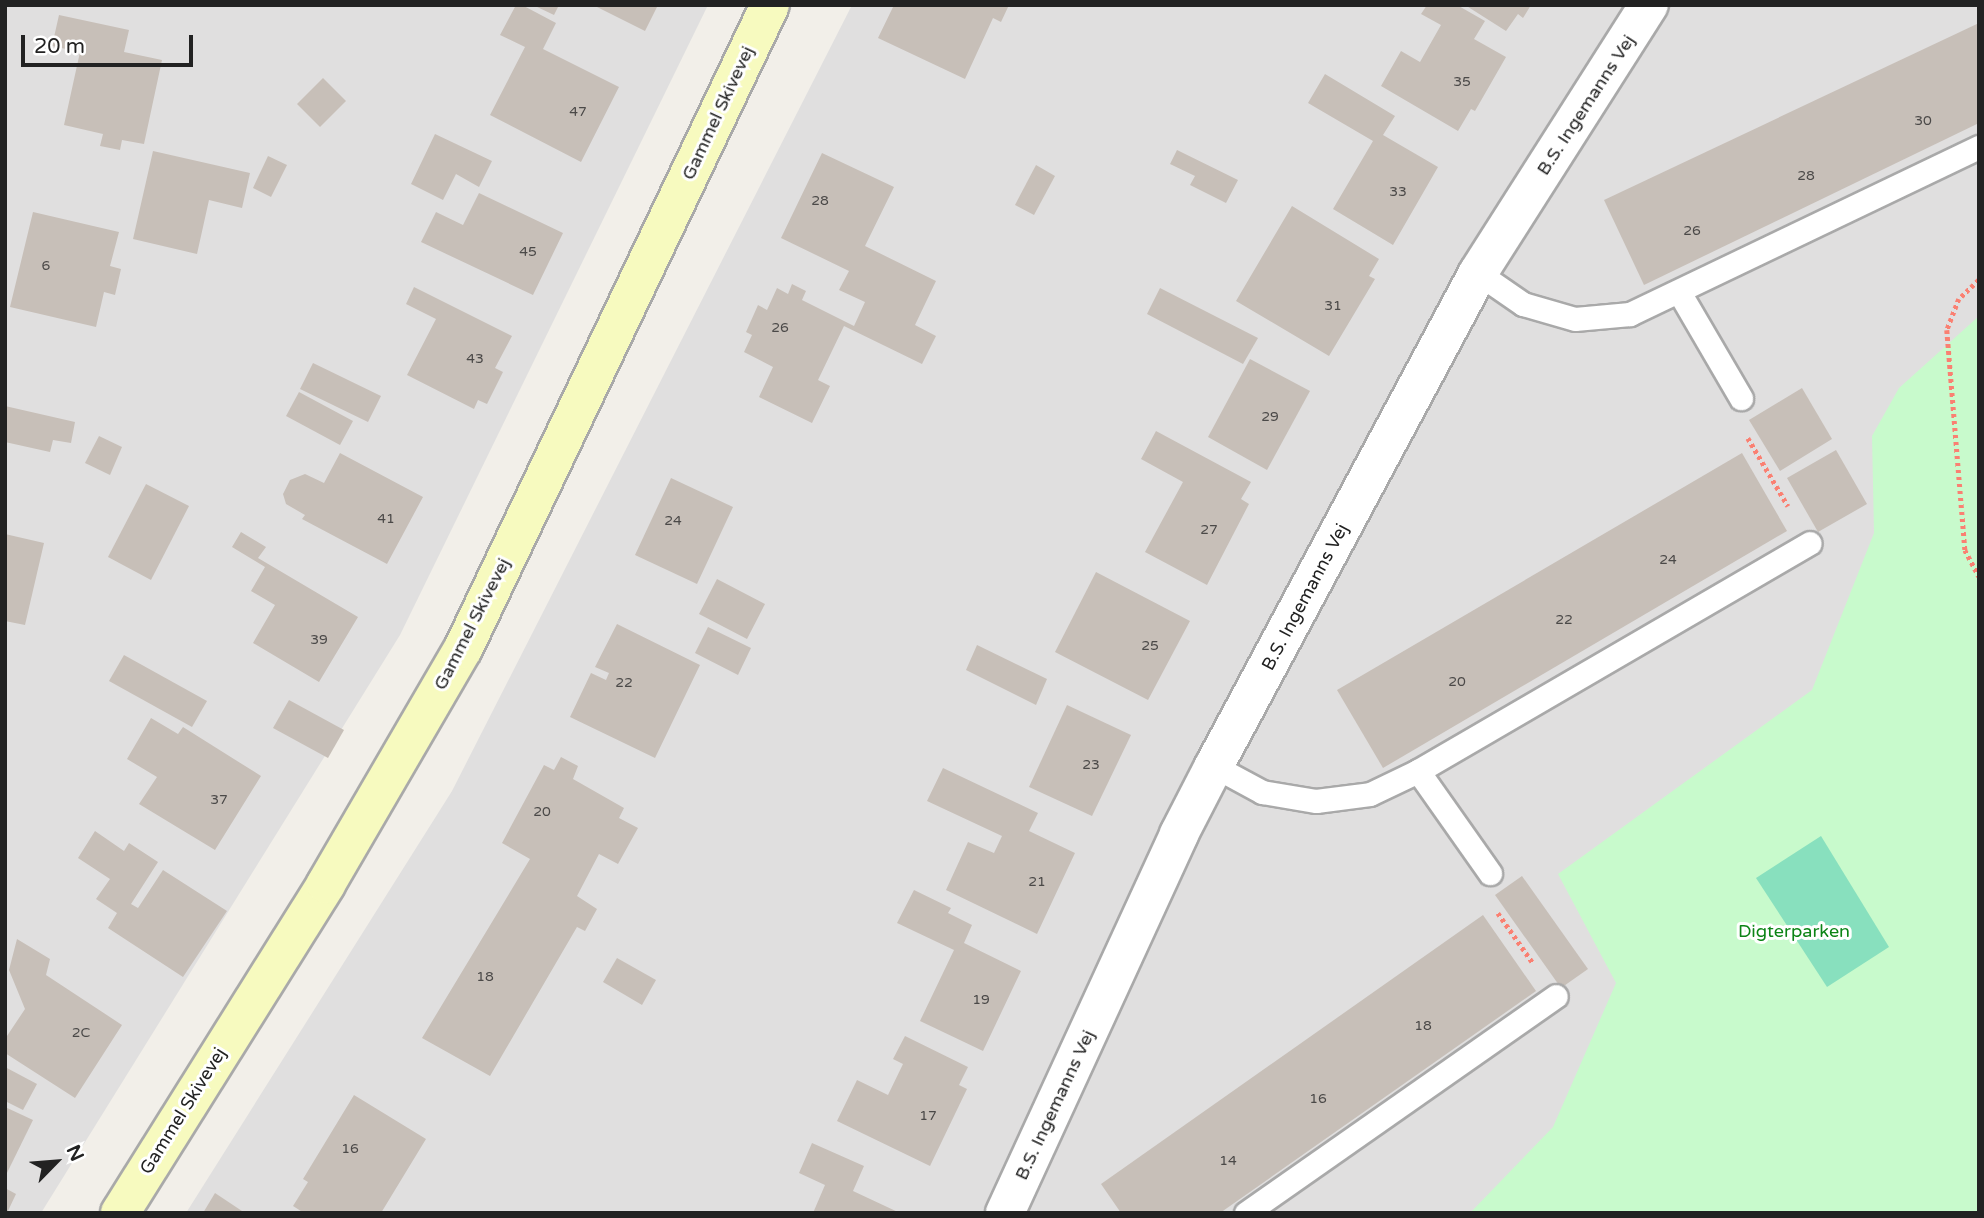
<!DOCTYPE html>
<html>
<head>
<meta charset="utf-8">
<style>
	body { margin:0 }
	#map { position:relative; width:1984px; height:1218px; overflow:hidden; background:#f2efe9; font-family:"Varela Round",sans-serif }
	div>[style] { position:absolute }
	.residential>* { inset:0; background:#e0dfdf }
	.park>* { inset:0; background:#c8facc }
	.pitch>* { inset:0; background:#88e0be }
	.building>* { inset:0; background:#c7bfb8 }
	.path>* { height:4.5px; margin-top:-2.25px; transform-origin:0; background:repeating-linear-gradient(90deg,#fa8072 0 3.5px,transparent 0 7px) }
	.roads { filter:drop-shadow(2px 0 #a9a9a9) drop-shadow(-2px 0 #a9a9a9) drop-shadow(0 2px #a9a9a9) drop-shadow(0 -2px #a9a9a9) }
	.service>* { height:23px; margin:-11.5px; padding:0 11.5px; transform-origin:11.5px; border-radius:11.5px; background:#fff }
	.minor>* { height:38px; margin:-19px; padding:0 19px; transform-origin:19px; border-radius:19px; background:#fff }
	.secondary>* { height:38px; margin:-19px; padding:0 19px; transform-origin:19px; border-radius:19px; background:#f7fabf }
	span { translate:-50% -50%; white-space:nowrap; text-align:center; line-height:1.15; -webkit-text-stroke:6px #fff; paint-order:stroke }
	.number-label { font-size:14px; color:#4b4948 }
	.number-label span { -webkit-text-stroke-width:0 }
	.street-label { font-size:18px; color:#222 }
	.park-label { font-size:18px; color:#0c8416 }
	.frame { position:absolute; inset:0; border:7px solid #222; pointer-events:none }
	.north { position:absolute; left:21px; top:1127px; width:70px; height:70px; -webkit-text-stroke:5px #fff; paint-order:stroke; rotate:65deg; font-size:19px; font-weight:700; line-height:28px; text-align:center; color:#222 }
	.north::after { content:''; display:block; margin:auto; width:24px; height:32px; background:#222; clip-path:polygon(50% 0,100% 100%,50% 72%,0 100%) }
	.scale { position:absolute; left:21px; top:35px; width:172px; height:32px; box-sizing:border-box; border:4px solid #222; border-top:0; padding-left:9px; font-size:21px; line-height:24px; white-space:nowrap; color:#222; -webkit-text-stroke:5px #fff; paint-order:stroke }
</style>
</head>
<body>
<div id="map">
	<div class="residential">
		<div style="clip-path:polygon(5px 5px,708px 5px,400px 635px,41px 1213px,5px 1213px)"></div>
		<div style="clip-path:polygon(852px 5px,1979px 5px,1979px 1213px,186px 1213px,452px 791px)"></div>
	</div>
	<div class="park">
		<div style="clip-path:polygon(1979px 316px,1979px 1213px,1470px 1213px,1553px 1127px,1616px 983px,1558px 874px,1812px 690px,1874px 533px,1872px 436px,1899px 388px)"></div>
	</div>
	<div class="pitch">
		<div style="clip-path:polygon(1821px 836px,1889px 947px,1827px 987px,1756px 878px)"></div>
	</div>
	<div class="building">
		<div style="clip-path:polygon(516px 5px,522px 5px,556px 23px,543px 49px,619px 87px,581px 162px,490px 115px,525px 47px,500px 35px)"></div>
		<div style="clip-path:polygon(533px 5px,559px 5px,554px 15px)"></div>
		<div style="clip-path:polygon(593px 5px,658px 5px,645px 31px)"></div>
		<div style="clip-path:polygon(894px 5px,1009px 5px,1001px 22px,993px 18px,965px 79px,878px 38px)"></div>
		<div style="clip-path:polygon(1427px 5px,1457px 5px,1485px 21px,1474px 39px,1506px 57px,1475px 111px,1471px 109px,1458px 131px,1381px 86px,1401px 51px,1420px 62px,1441px 25px,1421px 14px)"></div>
		<div style="clip-path:polygon(1465px 5px,1531px 5px,1523px 18px,1518px 14px,1506px 31px)"></div>
		<div style="clip-path:polygon(59px 15px,129px 30px,124px 52px,162px 60px,144px 144px,122px 140px,120px 150px,100px 146px,103px 134px,64px 125px,80px 52px,52px 46px)"></div>
		<div style="clip-path:polygon(1979px 23px,1979px 123px,1644px 285px,1604px 200px)"></div>
		<div style="clip-path:polygon(1325px 74px,1395px 116px,1383px 135px,1438px 167px,1393px 245px,1333px 209px,1373px 141px,1308px 103px)"></div>
		<div style="clip-path:polygon(323px 78px,346px 101px,320px 127px,297px 104px)"></div>
		<div style="clip-path:polygon(435px 134px,492px 161px,479px 187px,456px 174px,443px 200px,411px 184px)"></div>
		<div style="clip-path:polygon(1177px 150px,1238px 180px,1226px 203px,1190px 185px,1195px 176px,1170px 164px)"></div>
		<div style="clip-path:polygon(153px 151px,250px 173px,242px 208px,209px 200px,197px 254px,133px 239px)"></div>
		<div style="clip-path:polygon(822px 153px,894px 187px,865px 246px,936px 281px,915px 325px,936px 336px,922px 364px,844px 326px,818px 380px,830px 386px,812px 423px,759px 397px,773px 367px,744px 352px,752px 335px,746px 332px,758px 305px,767px 310px,777px 288px,788px 294px,792px 284px,806px 291px,802px 300px,854px 326px,865px 302px,839px 290px,849px 271px,781px 238px)"></div>
		<div style="clip-path:polygon(268px 156px,287px 165px,271px 197px,253px 188px)"></div>
		<div style="clip-path:polygon(1036px 165px,1055px 176px,1034px 215px,1015px 205px)"></div>
		<div style="clip-path:polygon(479px 193px,563px 233px,533px 295px,421px 242px,436px 212px,463px 225px)"></div>
		<div style="clip-path:polygon(1292px 206px,1379px 259px,1369px 276px,1375px 279px,1329px 356px,1236px 301px)"></div>
		<div style="clip-path:polygon(33px 212px,119px 232px,110px 266px,121px 269px,115px 295px,104px 292px,96px 327px,10px 307px)"></div>
		<div style="clip-path:polygon(414px 287px,512px 336px,495px 368px,503px 372px,487px 404px,478px 400px,474px 409px,407px 375px,436px 319px,406px 304px)"></div>
		<div style="clip-path:polygon(1160px 288px,1258px 338px,1243px 364px,1147px 314px)"></div>
		<div style="clip-path:polygon(1250px 359px,1310px 391px,1267px 470px,1208px 437px)"></div>
		<div style="clip-path:polygon(313px 363px,381px 396px,368px 422px,300px 389px)"></div>
		<div style="clip-path:polygon(1802px 388px,1832px 439px,1780px 471px,1749px 420px)"></div>
		<div style="clip-path:polygon(299px 392px,353px 421px,340px 445px,286px 416px)"></div>
		<div style="clip-path:polygon(5px 406px,75px 422px,71px 443px,53px 440px,50px 452px,5px 442px)"></div>
		<div style="clip-path:polygon(1156px 431px,1251px 482px,1241px 499px,1249px 504px,1207px 585px,1145px 552px,1183px 482px,1141px 459px)"></div>
		<div style="clip-path:polygon(99px 436px,122px 447px,110px 475px,85px 463px)"></div>
		<div style="clip-path:polygon(1836px 450px,1867px 504px,1818px 532px,1787px 478px)"></div>
		<div style="clip-path:polygon(340px 453px,423px 497px,387px 564px,302px 519px,305px 515px,286px 504px,283px 494px,290px 480px,305px 474px,324px 483px)"></div>
		<div style="clip-path:polygon(1742px 453px,1787px 531px,1383px 768px,1337px 690px)"></div>
		<div style="clip-path:polygon(671px 478px,733px 507px,697px 584px,635px 555px)"></div>
		<div style="clip-path:polygon(146px 484px,189px 506px,151px 580px,108px 557px)"></div>
		<div style="clip-path:polygon(241px 532px,266px 547px,258px 558px,358px 617px,319px 682px,253px 643px,275px 605px,251px 591px,265px 567px,232px 547px)"></div>
		<div style="clip-path:polygon(5px 534px,44px 543px,25px 625px,5px 621px)"></div>
		<div style="clip-path:polygon(1096px 572px,1190px 621px,1148px 700px,1055px 652px)"></div>
		<div style="clip-path:polygon(717px 579px,765px 604px,747px 639px,699px 614px)"></div>
		<div style="clip-path:polygon(617px 624px,700px 665px,655px 758px,570px 717px,591px 673px,606px 680px,609px 673px,595px 667px)"></div>
		<div style="clip-path:polygon(708px 627px,751px 648px,738px 675px,695px 653px)"></div>
		<div style="clip-path:polygon(977px 645px,1047px 679px,1036px 705px,966px 670px)"></div>
		<div style="clip-path:polygon(124px 655px,207px 701px,192px 727px,109px 681px)"></div>
		<div style="clip-path:polygon(289px 700px,344px 730px,328px 758px,273px 728px)"></div>
		<div style="clip-path:polygon(1067px 705px,1131px 735px,1092px 816px,1029px 787px)"></div>
		<div style="clip-path:polygon(151px 718px,178px 734px,183px 727px,261px 776px,215px 850px,139px 804px,157px 777px,127px 759px)"></div>
		<div style="clip-path:polygon(561px 757px,578px 766px,573px 779px,624px 808px,619px 818px,638px 828px,618px 864px,599px 854px,577px 896px,597px 909px,585px 931px,577px 927px,490px 1076px,422px 1038px,530px 859px,502px 843px,544px 765px,554px 770px)"></div>
		<div style="clip-path:polygon(943px 768px,1038px 813px,1029px 831px,1075px 853px,1037px 934px,946px 890px,968px 842px,994px 853px,1002px 836px,927px 801px)"></div>
		<div style="clip-path:polygon(95px 831px,124px 851px,129px 843px,158px 862px,131px 904px,138px 908px,163px 870px,227px 911px,183px 977px,108px 928px,117px 913px,96px 899px,110px 879px,78px 858px)"></div>
		<div style="clip-path:polygon(1522px 876px,1588px 969px,1561px 988px,1495px 895px)"></div>
		<div style="clip-path:polygon(914px 890px,951px 908px,948px 913px,972px 925px,964px 943px,1021px 971px,983px 1051px,920px 1021px,954px 950px,897px 923px)"></div>
		<div style="clip-path:polygon(1483px 915px,1536px 991px,1220px 1213px,1121px 1213px,1101px 1184px)"></div>
		<div style="clip-path:polygon(17px 939px,50px 959px,46px 975px,122px 1025px,75px 1098px,5px 1053px,5px 1039px,25px 1009px,9px 970px)"></div>
		<div style="clip-path:polygon(617px 958px,656px 980px,642px 1005px,603px 982px)"></div>
		<div style="clip-path:polygon(905px 1036px,968px 1067px,959px 1085px,967px 1089px,930px 1166px,837px 1121px,857px 1080px,888px 1095px,903px 1064px,893px 1059px)"></div>
		<div style="clip-path:polygon(5px 1067px,37px 1084px,23px 1110px,5px 1101px)"></div>
		<div style="clip-path:polygon(354px 1095px,426px 1139px,381px 1213px,304px 1213px,293px 1206px,308px 1182px,303px 1179px)"></div>
		<div style="clip-path:polygon(5px 1107px,33px 1120px,5px 1177px)"></div>
		<div style="clip-path:polygon(812px 1143px,864px 1166px,853px 1191px,900px 1213px,813px 1213px,825px 1185px,799px 1173px)"></div>
		<div style="clip-path:polygon(5px 1188px,16px 1194px,7px 1213px,5px 1213px)"></div>
		<div style="clip-path:polygon(215px 1193px,245px 1213px,203px 1213px)"></div>
	</div>
	<div class="path">
		<div style="left:1979px;top:280px;width:28px;rotate:136deg"></div>
		<div style="left:1959px;top:299px;width:33px;rotate:111deg"></div>
		<div style="left:1947px;top:330px;width:221px;rotate:85.3deg"></div>
		<div style="left:1965px;top:550px;width:30px;rotate:62deg"></div>
		<div style="left:1748px;top:438px;width:79px;rotate:59.5deg"></div>
		<div style="left:1498px;top:913px;width:61px;rotate:55deg"></div>
	</div>
	<div class="roads">
		<div class="service">
			<div style="left:1478px;top:273px;width:55px;rotate:34.6deg"></div>
			<div style="left:1523px;top:304px;width:54px;rotate:16.1deg"></div>
			<div style="left:1575px;top:319px;width:55px;rotate:-5.2deg"></div>
			<div style="left:1630px;top:314px;width:387px;rotate:-25.6deg"></div>
			<div style="left:1679px;top:292px;width:123px;rotate:59.7deg"></div>
			<div style="left:1214px;top:766px;width:55px;rotate:28.4deg"></div>
			<div style="left:1262px;top:792px;width:55px;rotate:9.5deg"></div>
			<div style="left:1316px;top:801px;width:54px;rotate:-7.4deg"></div>
			<div style="left:1370px;top:794px;width:53px;rotate:-25.6deg"></div>
			<div style="left:1418px;top:771px;width:453px;rotate:-30.2deg"></div>
			<div style="left:1418px;top:771px;width:125px;rotate:54.8deg"></div>
			<div style="left:1246px;top:1213px;width:378px;rotate:-35deg"></div>
		</div>
		<div class="minor">
			<div style="left:1005px;top:1213px;width:417px;rotate:-65.3deg"></div>
			<div style="left:1179px;top:834px;width:76px;rotate:-62.8deg"></div>
			<div style="left:1214px;top:766px;width:559px;rotate:-61.83deg"></div>
			<div style="left:1478px;top:273px;width:318px;rotate:-57.5deg"></div>
		</div>
		<div class="secondary">
			<div style="left:120px;top:1213px;width:388px;rotate:-57.9deg"></div>
			<div style="left:326px;top:884px;width:272px;rotate:-59.8deg"></div>
			<div style="left:463px;top:649px;width:713px;rotate:-64.51deg"></div>
		</div>
	</div>
	<div class="number-label">
		<span style="left:1462px;top:82px">35</span>
		<span style="left:578px;top:112px">47</span>
		<span style="left:1923px;top:121px">30</span>
		<span style="left:1806px;top:176px">28</span>
		<span style="left:1398px;top:192px">33</span>
		<span style="left:820px;top:201px">28</span>
		<span style="left:1692px;top:231px">26</span>
		<span style="left:528px;top:252px">45</span>
		<span style="left:46px;top:266px">6</span>
		<span style="left:1333px;top:306px">31</span>
		<span style="left:780px;top:328px">26</span>
		<span style="left:475px;top:359px">43</span>
		<span style="left:1270px;top:417px">29</span>
		<span style="left:386px;top:519px">41</span>
		<span style="left:673px;top:521px">24</span>
		<span style="left:1209px;top:530px">27</span>
		<span style="left:1668px;top:560px">24</span>
		<span style="left:1564px;top:620px">22</span>
		<span style="left:319px;top:640px">39</span>
		<span style="left:1150px;top:646px">25</span>
		<span style="left:1457px;top:682px">20</span>
		<span style="left:624px;top:683px">22</span>
		<span style="left:1091px;top:765px">23</span>
		<span style="left:219px;top:800px">37</span>
		<span style="left:542px;top:812px">20</span>
		<span style="left:1037px;top:882px">21</span>
		<span style="left:485px;top:977px">18</span>
		<span style="left:981px;top:1000px">19</span>
		<span style="left:1423px;top:1026px">18</span>
		<span style="left:81px;top:1033px">2C</span>
		<span style="left:1318px;top:1099px">16</span>
		<span style="left:928px;top:1116px">17</span>
		<span style="left:350px;top:1149px">16</span>
		<span style="left:1228px;top:1161px">14</span>
	</div>
	<div class="street-label">
		<span style="left:1586px;top:105px;rotate:-57deg">B.S. Ingemanns Vej</span>
		<span style="left:718px;top:113px;rotate:-65deg">Gammel Skivevej</span>
		<span style="left:1305px;top:597px;rotate:-62deg">B.S. Ingemanns Vej</span>
		<span style="left:472px;top:624px;rotate:-63deg">Gammel Skivevej</span>
		<span style="left:1055px;top:1105px;rotate:-65deg">B.S. Ingemanns Vej</span>
		<span style="left:183px;top:1111px;rotate:-58deg">Gammel Skivevej</span>
	</div>
	<div class="park-label">
		<span style="left:1794px;top:931px">Digterparken</span>
	</div>
	<div class="frame"></div>
	<div class="north">N</div>
	<div class="scale">20 m</div>
</div>
</body>
</html>
